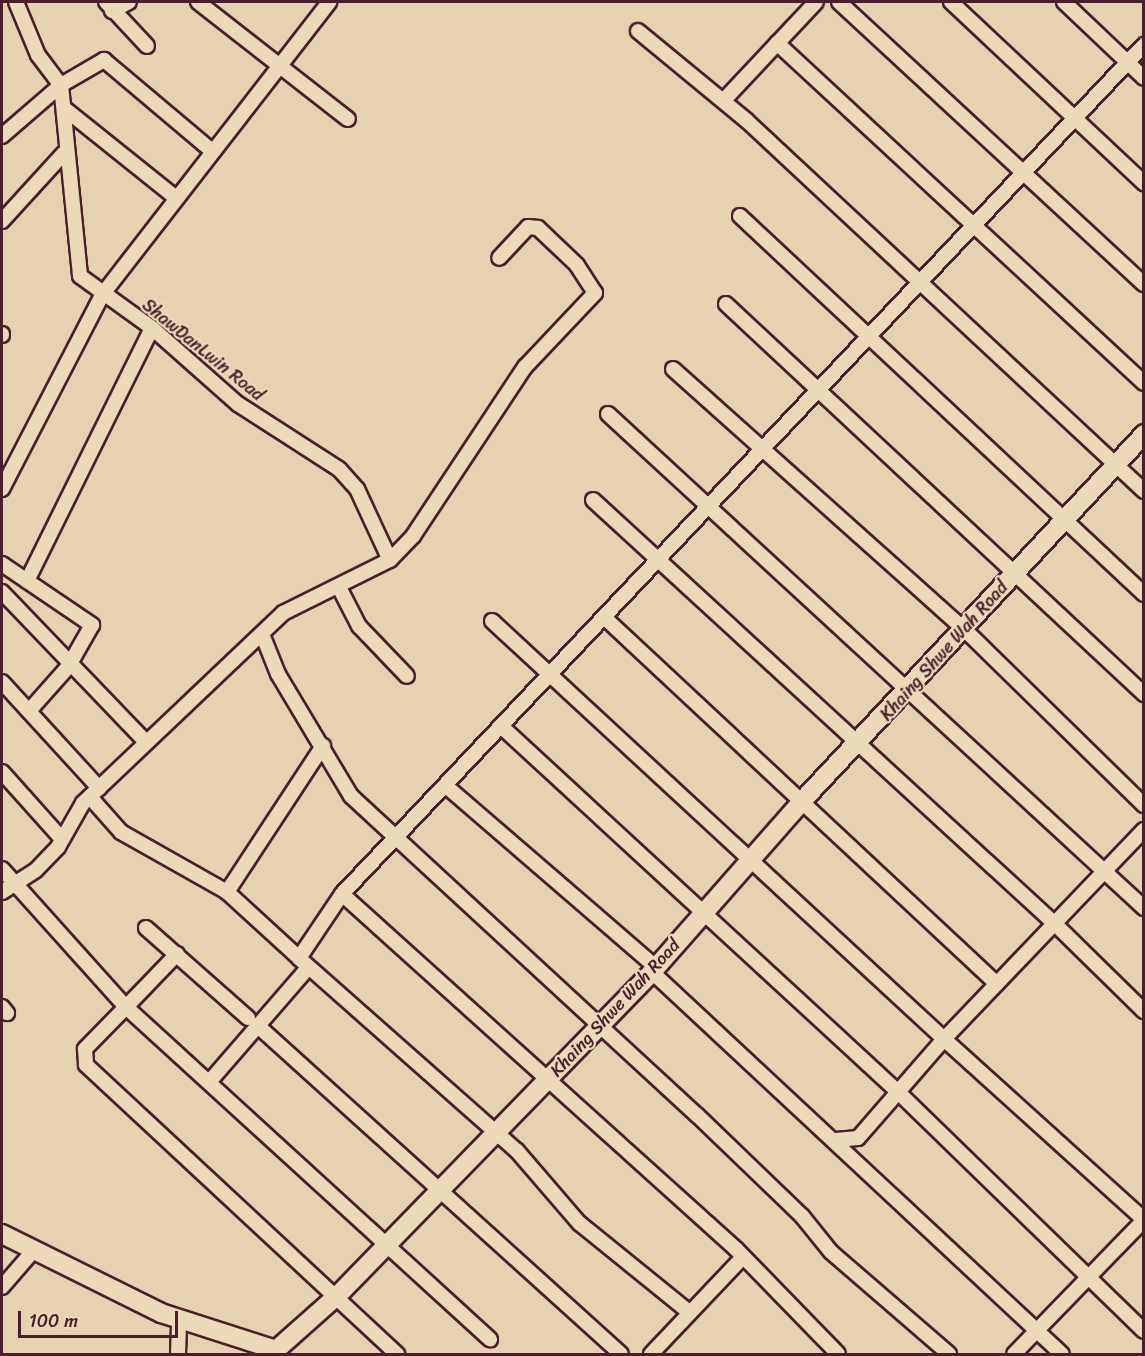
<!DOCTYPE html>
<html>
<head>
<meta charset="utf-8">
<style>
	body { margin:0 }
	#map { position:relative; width:1145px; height:1356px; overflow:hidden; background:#e6d2b1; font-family:Sriracha,sans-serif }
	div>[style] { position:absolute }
	.roads { filter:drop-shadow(2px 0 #4a1f2b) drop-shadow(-2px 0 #4a1f2b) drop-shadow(0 2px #4a1f2b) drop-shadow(0 -2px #4a1f2b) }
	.street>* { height:14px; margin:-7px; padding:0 7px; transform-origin:7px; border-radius:7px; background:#ecd9b7 }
	.secondary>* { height:18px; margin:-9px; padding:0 9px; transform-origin:9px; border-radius:9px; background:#ecd9b7 }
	span { translate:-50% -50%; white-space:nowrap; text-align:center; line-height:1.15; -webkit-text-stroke:4.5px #ecd9b7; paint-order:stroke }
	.street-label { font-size:18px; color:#4a1f2b }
	.frame { position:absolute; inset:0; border:3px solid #4a1f2b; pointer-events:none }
	.scale { position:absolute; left:18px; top:1311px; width:160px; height:27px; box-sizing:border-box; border:3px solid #4a1f2b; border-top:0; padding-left:8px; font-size:18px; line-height:21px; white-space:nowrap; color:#4a1f2b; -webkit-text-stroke:4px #ecd9b7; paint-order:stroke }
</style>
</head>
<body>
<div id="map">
	<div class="roads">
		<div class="street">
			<div style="left:16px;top:2px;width:57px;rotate:67.5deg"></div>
			<div style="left:38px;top:55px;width:38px;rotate:53deg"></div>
			<div style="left:61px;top:85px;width:192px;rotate:84.3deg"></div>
			<div style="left:80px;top:276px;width:89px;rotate:35.8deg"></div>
			<div style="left:152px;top:328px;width:115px;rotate:41.5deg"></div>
			<div style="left:238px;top:404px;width:120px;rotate:32.8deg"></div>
			<div style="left:339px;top:469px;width:27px;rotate:48deg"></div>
			<div style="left:357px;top:489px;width:78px;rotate:65.1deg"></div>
			<div style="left:106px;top:2px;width:60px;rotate:47deg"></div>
			<div style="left:198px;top:2px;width:190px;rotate:38deg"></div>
			<div style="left:839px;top:2px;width:415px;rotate:42.8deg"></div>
			<div style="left:951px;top:2px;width:265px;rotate:43.2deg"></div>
			<div style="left:1064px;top:2px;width:110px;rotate:43.5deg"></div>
			<div style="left:112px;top:11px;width:19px;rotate:-28deg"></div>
			<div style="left:638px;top:31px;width:140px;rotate:39.5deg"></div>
			<div style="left:746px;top:120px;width:544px;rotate:42.99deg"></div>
			<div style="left:777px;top:43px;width:500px;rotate:42.81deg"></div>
			<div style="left:724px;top:100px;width:134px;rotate:-46.8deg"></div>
			<div style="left:65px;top:109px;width:142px;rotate:38.7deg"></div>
			<div style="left:2px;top:136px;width:78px;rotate:-40.8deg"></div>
			<div style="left:61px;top:85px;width:50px;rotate:-30.2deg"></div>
			<div style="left:104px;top:60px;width:141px;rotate:40.1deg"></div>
			<div style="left:740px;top:216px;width:553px;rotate:43.1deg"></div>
			<div style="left:2px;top:221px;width:92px;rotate:-47.6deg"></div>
			<div style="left:726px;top:304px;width:572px;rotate:43.02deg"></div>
			<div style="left:2px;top:335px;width:1px;rotate:-90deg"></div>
			<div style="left:673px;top:369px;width:390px;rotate:41.8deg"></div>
			<div style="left:964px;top:629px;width:252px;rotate:44.4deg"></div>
			<div style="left:608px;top:414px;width:729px;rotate:42.66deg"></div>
			<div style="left:2px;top:489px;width:218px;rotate:-62.7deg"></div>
			<div style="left:102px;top:295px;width:371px;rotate:-52.2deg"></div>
			<div style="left:593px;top:500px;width:626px;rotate:42.54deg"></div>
			<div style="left:1054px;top:923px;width:126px;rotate:44.4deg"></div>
			<div style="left:2px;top:564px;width:109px;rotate:34.1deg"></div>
			<div style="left:92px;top:625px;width:48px;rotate:119.7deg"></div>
			<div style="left:68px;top:667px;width:59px;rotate:131.6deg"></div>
			<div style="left:27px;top:581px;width:282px;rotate:-63.7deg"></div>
			<div style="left:340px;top:589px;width:42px;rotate:62.8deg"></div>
			<div style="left:359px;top:626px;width:69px;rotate:46.2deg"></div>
			<div style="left:2px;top:592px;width:205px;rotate:46.2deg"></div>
			<div style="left:605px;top:618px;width:536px;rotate:43.04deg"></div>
			<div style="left:492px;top:621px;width:616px;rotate:42.76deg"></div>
			<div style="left:944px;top:1039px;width:289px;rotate:-46.3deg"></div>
			<div style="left:262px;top:634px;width:43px;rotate:68.2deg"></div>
			<div style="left:278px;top:674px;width:142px;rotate:59.1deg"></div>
			<div style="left:351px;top:796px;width:471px;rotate:42.7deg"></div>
			<div style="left:697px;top:1115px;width:146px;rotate:43.9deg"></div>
			<div style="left:802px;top:1216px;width:46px;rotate:51.1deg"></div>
			<div style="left:831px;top:1252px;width:156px;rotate:40.8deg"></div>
			<div style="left:2px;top:682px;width:144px;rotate:47.5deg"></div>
			<div style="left:502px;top:727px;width:537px;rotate:42.66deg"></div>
			<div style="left:897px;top:1091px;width:344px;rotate:44.2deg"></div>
			<div style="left:2px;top:772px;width:89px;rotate:48.2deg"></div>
			<div style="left:446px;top:786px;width:277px;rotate:40.8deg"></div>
			<div style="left:90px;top:797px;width:47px;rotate:48.5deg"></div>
			<div style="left:121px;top:832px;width:122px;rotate:29.5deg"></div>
			<div style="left:227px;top:892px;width:98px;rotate:42.5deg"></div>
			<div style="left:2px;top:869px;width:186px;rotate:48.1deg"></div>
			<div style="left:126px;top:1007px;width:59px;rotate:134.3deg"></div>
			<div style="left:85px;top:1049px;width:16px;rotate:86deg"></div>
			<div style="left:86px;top:1065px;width:425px;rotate:42.9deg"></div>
			<div style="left:2px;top:892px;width:40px;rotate:-32.9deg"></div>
			<div style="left:36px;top:870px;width:32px;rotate:-46deg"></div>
			<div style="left:58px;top:847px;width:51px;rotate:-60.4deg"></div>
			<div style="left:83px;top:803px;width:276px;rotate:-43.5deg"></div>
			<div style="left:283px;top:613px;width:119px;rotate:-26.4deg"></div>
			<div style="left:390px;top:560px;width:33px;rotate:-46deg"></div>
			<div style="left:413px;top:536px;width:203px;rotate:-56.5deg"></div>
			<div style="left:525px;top:367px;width:102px;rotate:-46.6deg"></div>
			<div style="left:595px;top:293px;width:33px;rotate:-123deg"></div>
			<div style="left:577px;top:265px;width:54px;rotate:-136.5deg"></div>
			<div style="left:538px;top:228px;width:10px;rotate:-174deg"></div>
			<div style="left:528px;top:227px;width:42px;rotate:133.1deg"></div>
			<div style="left:227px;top:892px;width:175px;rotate:-56.7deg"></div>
			<div style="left:342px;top:894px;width:530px;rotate:42.02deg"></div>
			<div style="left:736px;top:1249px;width:146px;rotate:45.8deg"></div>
			<div style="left:146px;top:928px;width:136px;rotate:41.4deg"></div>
			<div style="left:177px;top:954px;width:74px;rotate:133.9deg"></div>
			<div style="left:126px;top:1007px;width:493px;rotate:42.4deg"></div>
			<div style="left:652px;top:972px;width:560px;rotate:42.98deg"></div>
			<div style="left:2px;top:1007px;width:8px;rotate:50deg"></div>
			<div style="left:258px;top:1026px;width:489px;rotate:42.1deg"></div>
			<div style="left:210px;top:1081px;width:150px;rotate:-49.1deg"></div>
			<div style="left:836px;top:1140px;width:22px;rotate:-5deg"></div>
			<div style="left:858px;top:1138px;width:131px;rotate:-49deg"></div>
			<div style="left:944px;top:1039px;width:270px;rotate:42.1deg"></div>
			<div style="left:2px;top:1287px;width:49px;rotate:-49.1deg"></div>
			<div style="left:689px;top:1312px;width:141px;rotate:-141deg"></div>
			<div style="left:579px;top:1223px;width:95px;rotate:-130.7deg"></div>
			<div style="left:517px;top:1151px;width:291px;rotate:-138.5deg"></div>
			<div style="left:299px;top:958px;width:77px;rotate:-56.1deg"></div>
			<div style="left:342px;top:894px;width:1168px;rotate:-46.63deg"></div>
			<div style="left:178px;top:1354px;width:35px;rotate:-88deg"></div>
			<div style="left:651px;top:1354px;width:134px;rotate:-46.5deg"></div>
			<div style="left:1014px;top:1354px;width:182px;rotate:-45.9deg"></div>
		</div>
		<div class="secondary">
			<div style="left:2px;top:1234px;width:178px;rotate:26.4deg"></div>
			<div style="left:161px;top:1313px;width:121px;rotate:17.8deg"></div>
			<div style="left:276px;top:1350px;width:83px;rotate:-41.6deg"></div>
			<div style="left:338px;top:1295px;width:450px;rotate:-45.8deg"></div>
			<div style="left:652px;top:972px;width:230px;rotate:-48.7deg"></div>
			<div style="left:804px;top:799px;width:499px;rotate:-47deg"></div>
		</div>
	</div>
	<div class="street-label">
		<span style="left:203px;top:350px;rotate:39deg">ShawDanLwin Road</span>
		<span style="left:944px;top:651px;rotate:-48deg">Khaing Shwe Wah Road</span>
		<span style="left:615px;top:1008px;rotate:-47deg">Khaing Shwe Wah Road</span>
	</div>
	<div class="frame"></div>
	<div class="scale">100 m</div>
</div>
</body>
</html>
